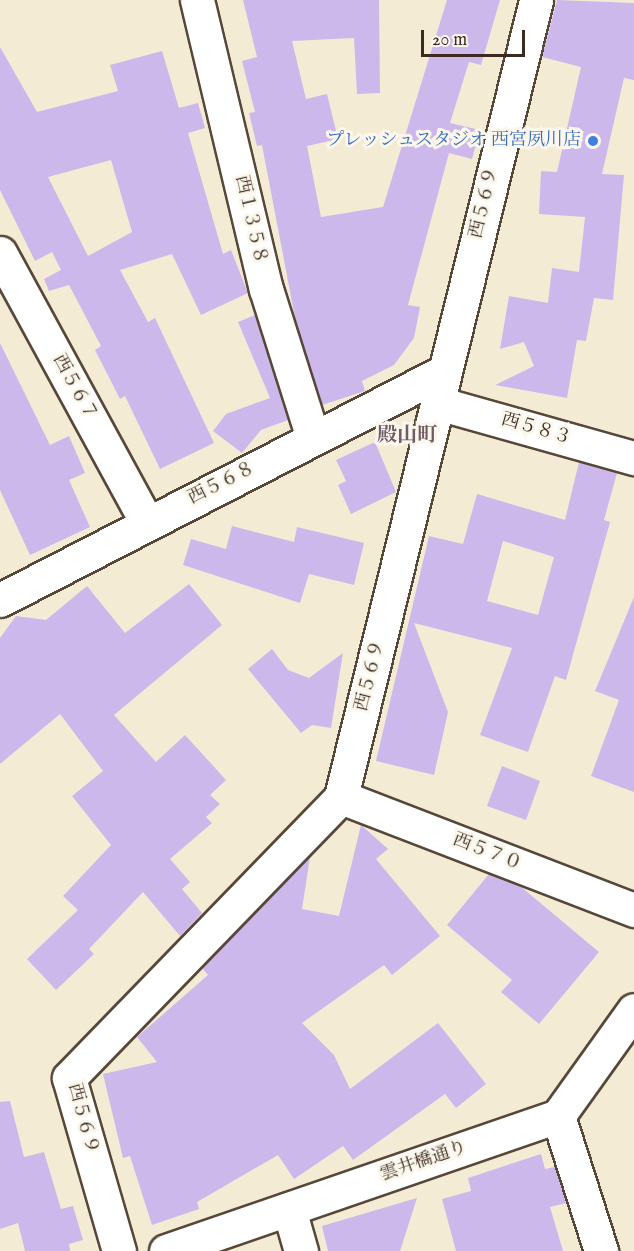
<!DOCTYPE html>
<html>
<head>
<meta charset="utf-8">
<style>
	body { margin:0 }
	#map { position:relative; width:634px; height:1251px; overflow:hidden; background:#f4ebd4; font-family:"IM FELL English","Noto Serif JP",serif }
	div>[style] { position:absolute }
	.building>* { inset:0; background:#cdb8ec }
	.roads { filter:drop-shadow(2px 0 #574739) drop-shadow(-2px 0 #574739) drop-shadow(0 2px #574739) drop-shadow(0 -2px #574739) }
	.minor>* { height:33px; margin:-16.5px; padding:0 16.5px; transform-origin:16.5px; border-radius:16.5px; background:#fff }
	.dots>* { width:16px; height:16px; translate:-50% -50%; box-sizing:border-box; border:3px solid #fbf7ec; border-radius:50% }
	span { translate:-50% -50%; white-space:nowrap; text-align:center; line-height:1.15; -webkit-text-stroke:6px #fbf7ec; paint-order:stroke }
	.shop-label { font-size:18px; color:#366cbe }
	.right { translate:-100% -50%; text-align:right }
	.street-label { font-size:18px; color:#3b2a1e }
	.neighbourhood-label { font-size:20px; color:#6e5c66; font-weight:700 }
	.scale { position:absolute; left:421px; top:30px; width:104px; height:27px; box-sizing:border-box; border:3px solid #3b2a1e; border-top:0; padding-left:8px; font-size:18px; line-height:21px; white-space:nowrap; color:#3b2a1e; -webkit-text-stroke:4px #fbf7ec; paint-order:stroke }
</style>
</head>
<body>
<div id="map">
	<div class="building">
		<div style="clip-path:polygon(243px 0,379px 0,380px 93px,357px 94px,354px 38px,292px 41px,306px 99px,327px 94px,338px 139px,307px 146px,321px 217px,383px 207px,447px 0,500px 0,481px 65px,469px 62px,450px 123px,480px 130px,472px 159px,449px 153px,408px 305px,420px 307px,414px 338px,394px 365px,362px 381px,365px 391px,322px 405px,296px 323px,262px 145px,257px 146px,249px 113px,255px 112px,242px 61px,257px 57px)"></div>
		<div style="clip-path:polygon(557px 0,634px 3px,634px 80px,624px 78px,602px 174px,624px 175px,613px 300px,594px 298px,586px 341px,577px 340px,567px 398px,495px 385px,534px 366px,524px 342px,500px 349px,509px 296px,548px 303px,552px 268px,579px 272px,585px 217px,539px 214px,541px 171px,557px 172px,581px 67px,542px 57px)"></div>
		<div style="clip-path:polygon(evenodd,0 47px,37px 112px,118px 91px,110px 65px,162px 51px,179px 108px,198px 103px,205px 128px,188px 133px,223px 254px,231px 250px,248px 293px,201px 315px,172px 254px,120px 270px,148px 322px,155px 318px,214px 443px,160px 469px,125px 396px,120px 399px,95px 350px,101px 346px,69px 285px,49px 291px,44px 279px,61px 270px,52px 252px,35px 261px,0 190px,0 47px,111px 160px,132px 232px,88px 256px,48px 177px,111px 160px)"></div>
		<div style="clip-path:polygon(255px 315px,288px 420px,261px 430px,242px 453px,213px 431px,226px 414px,270px 398px,238px 322px)"></div>
		<div style="clip-path:polygon(0 343px,50px 445px,69px 436px,85px 473px,69px 480px,90px 527px,30px 555px,0 490px)"></div>
		<div style="clip-path:polygon(375px 442px,396px 492px,351px 514px,338px 485px,346px 481px,336px 460px)"></div>
		<div style="clip-path:polygon(evenodd,579px 462px,617px 473px,604px 520px,610px 522px,566px 680px,555px 676px,528px 752px,480px 735px,512px 648px,414px 623px,448px 712px,434px 775px,376px 761px,429px 536px,463px 544px,477px 494px,565px 520px,579px 462px,503px 541px,554px 557px,538px 615px,487px 601px,503px 541px)"></div>
		<div style="clip-path:polygon(232px 526px,294px 542px,297px 527px,364px 543px,354px 585px,309px 574px,300px 603px,183px 565px,191px 539px,226px 549px)"></div>
		<div style="clip-path:polygon(189px 584px,222px 625px,114px 715px,156px 762px,185px 735px,226px 780px,210px 795px,220px 804px,206px 817px,212px 823px,170px 859px,190px 882px,182px 889px,202px 913px,180px 936px,143px 892px,89px 949px,94px 954px,56px 990px,27px 959px,78px 910px,63px 896px,111px 845px,72px 796px,103px 771px,60px 714px,0 764px,0 638px,16px 616px,46px 620px,87px 586px,125px 633px)"></div>
		<div style="clip-path:polygon(634px 597px,634px 792px,591px 776px,619px 700px,595px 691px)"></div>
		<div style="clip-path:polygon(272px 649px,288px 670px,309px 678px,343px 653px,331px 728px,312px 725px,301px 733px,248px 669px)"></div>
		<div style="clip-path:polygon(502px 766px,540px 781px,526px 820px,487px 806px)"></div>
		<div style="clip-path:polygon(361px 825px,388px 849px,376px 859px,440px 936px,392px 975px,384px 965px,302px 1023px,334px 1055px,350px 1089px,438px 1023px,486px 1084px,456px 1108px,445px 1094px,353px 1160px,343px 1146px,294px 1179px,278px 1155px,197px 1202px,199px 1209px,152px 1225px,130px 1156px,123px 1158px,103px 1074px,157px 1062px,137px 1037px,208px 975px,202px 968px,310px 857px,302px 909px,339px 916px)"></div>
		<div style="clip-path:polygon(489px 874px,520px 886px,599px 952px,539px 1024px,501px 992px,512px 980px,447px 925px)"></div>
		<div style="clip-path:polygon(10px 1101px,24px 1157px,44px 1152px,61px 1209px,73px 1206px,83px 1240px,69px 1244px,70px 1251px,25px 1251px,18px 1223px,0 1229px,0 1102px)"></div>
		<div style="clip-path:polygon(541px 1154px,545px 1169px,555px 1167px,566px 1203px,550px 1207px,563px 1251px,456px 1251px,442px 1199px,471px 1191px,468px 1178px)"></div>
		<div style="clip-path:polygon(417px 1198px,400px 1251px,328px 1251px,322px 1226px)"></div>
	</div>
	<div class="roads">
		<div class="minor">
			<div style="left:197px;top:0;width:297px;rotate:76.6deg"></div>
			<div style="left:266px;top:289px;width:156px;rotate:72.5deg"></div>
			<div style="left:0;top:253px;width:307px;rotate:61.4deg"></div>
			<div style="left:438px;top:403px;width:204px;rotate:15.7deg"></div>
			<div style="left:0;top:600px;width:500px;rotate:-27.23deg"></div>
			<div style="left:341px;top:797px;width:314px;rotate:21.1deg"></div>
			<div style="left:558px;top:1116px;width:142px;rotate:72.3deg"></div>
			<div style="left:289px;top:1209px;width:44px;rotate:74.1deg"></div>
			<div style="left:119px;top:1251px;width:180px;rotate:-106.1deg"></div>
			<div style="left:69px;top:1078px;width:391px;rotate:-45.9deg"></div>
			<div style="left:341px;top:797px;width:821px;rotate:-76.25deg"></div>
			<div style="left:166px;top:1251px;width:415px;rotate:-19deg"></div>
			<div style="left:558px;top:1116px;width:130px;rotate:-54.4deg"></div>
		</div>
	</div>
	<div class="dots">
		<div style="left:593px;top:141px;background:#3f7fe0"></div>
	</div>
	<div class="shop-label">
		<span class="right" style="left:581px;top:141px">プレッシュスタジオ 西宮夙川店</span>
	</div>
	<div class="street-label">
		<span style="left:485px;top:203px;rotate:-77deg">西５６９</span>
		<span style="left:250px;top:220px;rotate:77deg">西１３５８</span>
		<span style="left:74px;top:388px;rotate:61deg">西５６７</span>
		<span style="left:536px;top:430px;rotate:16deg">西５８３</span>
		<span style="left:222px;top:484px;rotate:-27deg">西５６８</span>
		<span style="left:371px;top:676px;rotate:-76deg">西５６９</span>
		<span style="left:487px;top:853px;rotate:21deg">西５７０</span>
		<span style="left:82px;top:1119px;rotate:75deg">西５６９</span>
		<span style="left:424px;top:1162px;rotate:-19deg">雲井橋通り</span>
	</div>
	<div class="neighbourhood-label">
		<span style="left:407px;top:435px">殿山町</span>
	</div>
	<div class="scale">20 m</div>
</div>
</body>
</html>
